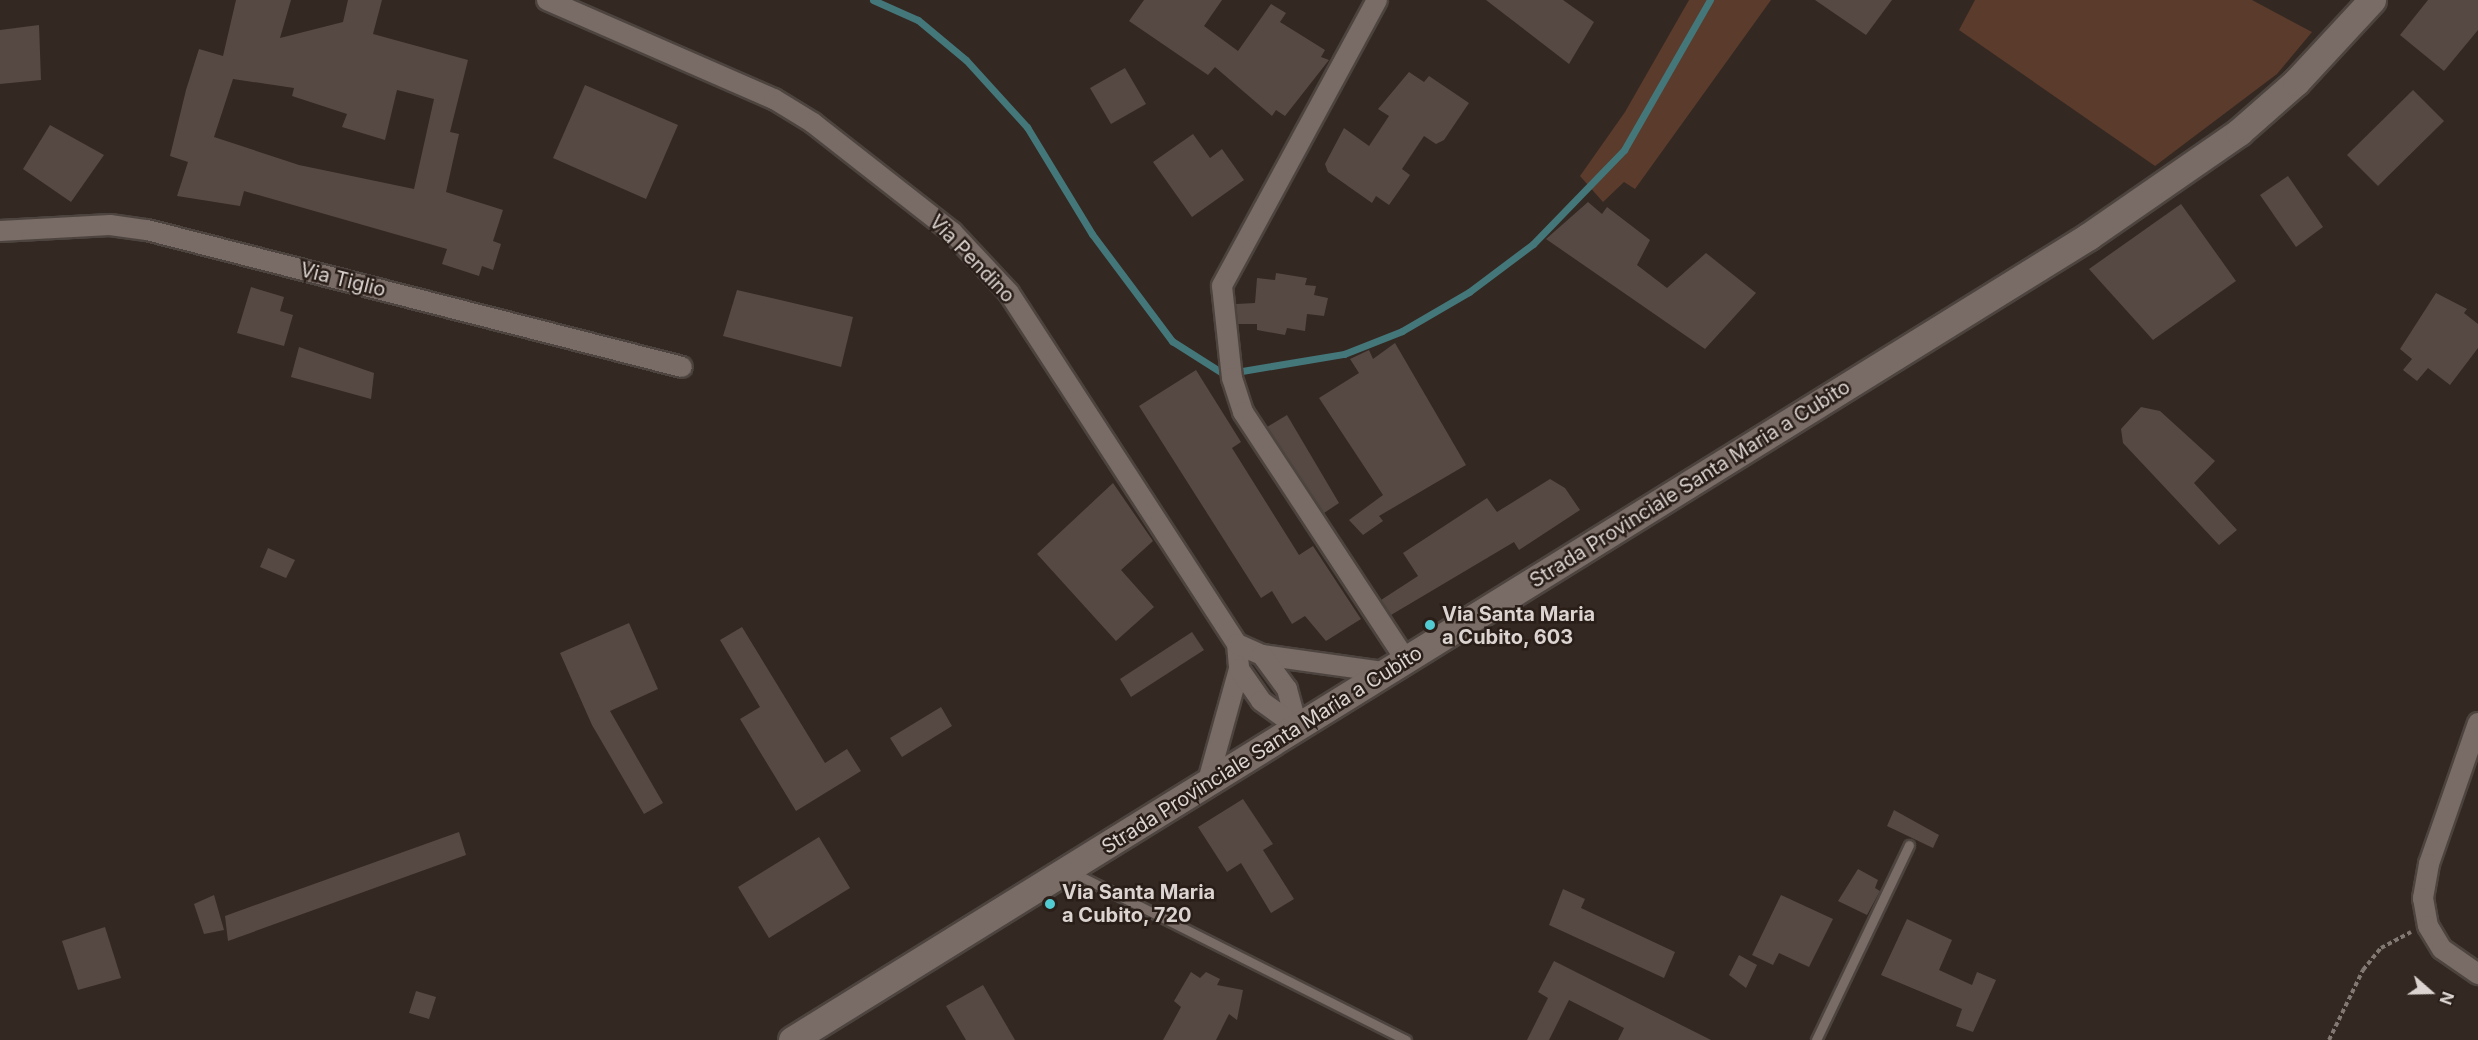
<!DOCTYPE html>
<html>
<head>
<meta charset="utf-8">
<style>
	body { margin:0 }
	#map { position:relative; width:2478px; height:1040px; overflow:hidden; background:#342822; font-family:Inter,sans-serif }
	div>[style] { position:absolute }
	.green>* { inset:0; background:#5a3b2c }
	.stream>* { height:7px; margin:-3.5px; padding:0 3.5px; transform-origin:3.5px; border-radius:3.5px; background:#44777a }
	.building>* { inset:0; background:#564943 }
	.path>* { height:4px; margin-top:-2px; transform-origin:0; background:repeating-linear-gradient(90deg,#827974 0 4.5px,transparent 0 7.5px) }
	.roads { filter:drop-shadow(2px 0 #4d443f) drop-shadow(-2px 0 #4d443f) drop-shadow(0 2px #4d443f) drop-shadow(0 -2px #4d443f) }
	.lane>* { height:9px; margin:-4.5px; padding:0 4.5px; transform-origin:4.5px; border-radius:4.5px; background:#796b65 }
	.street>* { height:20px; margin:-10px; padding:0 10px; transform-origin:10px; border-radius:10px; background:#796b65 }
	.secondary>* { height:27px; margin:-13.5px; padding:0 13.5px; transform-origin:13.5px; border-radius:13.5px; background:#796b65 }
	.dots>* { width:16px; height:16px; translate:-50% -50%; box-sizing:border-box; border:3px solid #2a1e19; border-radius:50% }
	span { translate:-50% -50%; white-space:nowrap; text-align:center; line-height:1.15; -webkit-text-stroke:5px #2a1e19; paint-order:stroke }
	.street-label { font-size:20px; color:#dbd4d0 }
	.poi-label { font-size:20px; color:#dbd4d0; font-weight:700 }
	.left { translate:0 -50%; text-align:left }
	.north { position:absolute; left:2400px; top:962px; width:60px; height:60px; -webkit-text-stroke:4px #2a1e19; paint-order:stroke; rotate:110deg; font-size:16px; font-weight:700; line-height:24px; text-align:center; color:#dbd4d0 }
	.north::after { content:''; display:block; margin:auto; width:21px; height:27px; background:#dbd4d0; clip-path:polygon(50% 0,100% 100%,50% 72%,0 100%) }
</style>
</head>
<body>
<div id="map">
	<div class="green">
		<div style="clip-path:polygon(1689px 0,1771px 0,1635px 189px,1624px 182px,1603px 202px,1580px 176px,1625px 112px)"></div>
		<div style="clip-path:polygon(1975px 0,2252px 0,2312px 32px,2277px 74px,2155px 166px,1959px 30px)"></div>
	</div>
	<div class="stream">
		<div style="left:873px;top:0;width:49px;rotate:24deg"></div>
		<div style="left:918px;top:20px;width:62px;rotate:39.8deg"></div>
		<div style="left:966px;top:60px;width:91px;rotate:47.7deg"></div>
		<div style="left:1027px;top:127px;width:125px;rotate:58.7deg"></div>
		<div style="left:1092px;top:234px;width:134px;rotate:53.2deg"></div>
		<div style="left:1172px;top:341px;width:62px;rotate:32.4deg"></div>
		<div style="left:1224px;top:374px;width:122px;rotate:-9.5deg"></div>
		<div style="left:1344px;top:354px;width:62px;rotate:-21.6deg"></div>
		<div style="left:1402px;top:331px;width:78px;rotate:-30.2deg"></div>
		<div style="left:1469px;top:292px;width:80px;rotate:-36.9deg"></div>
		<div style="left:1533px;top:244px;width:131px;rotate:-45.9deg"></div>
		<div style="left:1624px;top:150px;width:173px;rotate:-60.2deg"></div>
	</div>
	<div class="building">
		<div style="clip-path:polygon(evenodd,236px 0,291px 0,280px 38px,343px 22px,348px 0,382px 0,373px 34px,468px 60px,450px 132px,459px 134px,446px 192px,503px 210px,493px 241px,501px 244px,493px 270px,482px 266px,479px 276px,442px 264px,447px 249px,244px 191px,240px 206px,177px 196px,188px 162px,170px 156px,186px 90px,199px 49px,223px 56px,236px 0,233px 79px,294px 88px,292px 96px,347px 114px,342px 127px,385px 140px,397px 90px,434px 99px,414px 189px,299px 165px,214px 137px,233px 79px)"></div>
		<div style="clip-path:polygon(1144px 0,1222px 0,1204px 26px,1238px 51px,1271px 4px,1286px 13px,1280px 22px,1325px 50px,1321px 57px,1329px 60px,1285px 116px,1276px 110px,1272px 116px,1215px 67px,1208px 75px,1129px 21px)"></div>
		<div style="clip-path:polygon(1486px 0,1563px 0,1594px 22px,1569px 64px)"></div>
		<div style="clip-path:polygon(1815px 0,1892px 0,1866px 35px)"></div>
		<div style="clip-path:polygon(2428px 0,2478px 0,2478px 30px,2444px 71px,2400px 35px)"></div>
		<div style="clip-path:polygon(39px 25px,41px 80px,0 84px,0 30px)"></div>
		<div style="clip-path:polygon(1125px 68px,1146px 104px,1111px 124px,1090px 88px)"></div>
		<div style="clip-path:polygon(1409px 72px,1424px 82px,1429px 76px,1469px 103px,1444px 140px,1436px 144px,1424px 136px,1402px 169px,1410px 175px,1389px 205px,1376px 196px,1372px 203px,1328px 172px,1325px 164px,1344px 128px,1369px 146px,1389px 116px,1378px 109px)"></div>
		<div style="clip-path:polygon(585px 85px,678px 125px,646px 199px,553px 158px)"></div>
		<div style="clip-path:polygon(2413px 90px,2444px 121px,2378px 186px,2347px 155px)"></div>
		<div style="clip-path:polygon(50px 125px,104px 155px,71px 202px,23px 169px)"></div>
		<div style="clip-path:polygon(1193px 134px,1210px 158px,1222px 149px,1244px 180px,1192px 217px,1153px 162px)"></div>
		<div style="clip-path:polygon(2288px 176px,2323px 227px,2296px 247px,2260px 195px)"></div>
		<div style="clip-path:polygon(1588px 202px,1602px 214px,1607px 207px,1650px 240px,1637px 265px,1667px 288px,1706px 253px,1756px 293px,1705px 349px,1546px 239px)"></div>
		<div style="clip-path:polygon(2181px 204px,2236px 281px,2153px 340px,2089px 269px)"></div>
		<div style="clip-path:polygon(1276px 273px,1307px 278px,1305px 285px,1316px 286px,1314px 295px,1328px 298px,1324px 316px,1307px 314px,1305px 331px,1287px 328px,1285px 335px,1257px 330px,1257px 324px,1238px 324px,1236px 304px,1255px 303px,1257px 278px,1275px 280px)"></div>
		<div style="clip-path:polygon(251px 287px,284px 297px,280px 311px,293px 315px,284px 346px,237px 333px)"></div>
		<div style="clip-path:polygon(737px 290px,853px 317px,841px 367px,723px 336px)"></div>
		<div style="clip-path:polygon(2436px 293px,2467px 309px,2464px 313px,2478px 324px,2478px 348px,2450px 385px,2428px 368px,2417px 381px,2403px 370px,2412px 359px,2400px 349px)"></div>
		<div style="clip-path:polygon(1395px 343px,1466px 465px,1379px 516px,1383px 521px,1363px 535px,1349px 520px,1383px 495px,1319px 398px,1359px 373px,1350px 359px,1369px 350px,1373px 359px)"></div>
		<div style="clip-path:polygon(299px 347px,374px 373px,371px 399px,291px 377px)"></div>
		<div style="clip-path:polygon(1196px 370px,1241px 442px,1232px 448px,1299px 555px,1313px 546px,1361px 619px,1326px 641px,1305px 616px,1292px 624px,1272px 591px,1261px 598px,1139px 406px)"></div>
		<div style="clip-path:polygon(2141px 407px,2160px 411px,2215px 461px,2194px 483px,2237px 530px,2219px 545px,2123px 443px,2121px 429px)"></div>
		<div style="clip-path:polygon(1287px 415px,1339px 503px,1324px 513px,1267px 427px)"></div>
		<div style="clip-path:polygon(1550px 479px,1565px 488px,1580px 510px,1519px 550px,1514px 542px,1391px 615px,1381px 600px,1418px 576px,1403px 553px,1487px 498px,1497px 512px)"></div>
		<div style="clip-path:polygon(1113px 483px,1153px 541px,1121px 570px,1154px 607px,1116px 641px,1037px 554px)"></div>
		<div style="clip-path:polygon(268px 548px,295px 560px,286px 578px,260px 567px)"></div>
		<div style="clip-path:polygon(629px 623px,658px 689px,610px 711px,663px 803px,644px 814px,592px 725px,560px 653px)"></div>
		<div style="clip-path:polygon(742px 627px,825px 763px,847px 749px,861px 771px,796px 811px,740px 719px,760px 707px,720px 640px)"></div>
		<div style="clip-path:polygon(1192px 632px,1204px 650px,1131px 697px,1120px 679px)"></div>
		<div style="clip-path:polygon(941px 707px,952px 726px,902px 757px,890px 738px)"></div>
		<div style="clip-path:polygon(1243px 799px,1273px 844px,1263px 850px,1294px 899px,1271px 913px,1241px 863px,1227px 872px,1198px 827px)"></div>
		<div style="clip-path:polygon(1894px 810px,1939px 835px,1933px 848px,1887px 826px)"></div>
		<div style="clip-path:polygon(459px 832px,466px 855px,228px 941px,225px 916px)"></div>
		<div style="clip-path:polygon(819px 837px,850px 888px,769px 938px,738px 887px)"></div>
		<div style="clip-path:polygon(1858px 869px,1878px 880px,1875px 888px,1880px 891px,1867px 915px,1838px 901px)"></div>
		<div style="clip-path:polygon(1563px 889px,1585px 899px,1581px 908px,1675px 952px,1664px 978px,1549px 925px)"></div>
		<div style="clip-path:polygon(214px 895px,224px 930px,204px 934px,194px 904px)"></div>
		<div style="clip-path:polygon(1781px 895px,1833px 919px,1809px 967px,1779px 953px,1773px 965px,1752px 955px)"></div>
		<div style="clip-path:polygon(1907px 919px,1952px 940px,1939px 970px,1972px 985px,1977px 972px,1996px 980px,1973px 1032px,1956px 1026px,1962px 1009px,1881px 975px)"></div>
		<div style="clip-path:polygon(105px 927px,121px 978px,78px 990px,62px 941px)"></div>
		<div style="clip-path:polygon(1739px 955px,1757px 965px,1746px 988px,1729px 975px)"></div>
		<div style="clip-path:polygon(1554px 961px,1711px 1040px,1618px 1040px,1624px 1028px,1569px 1000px,1549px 1040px,1527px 1040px,1548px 998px,1538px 992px)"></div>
		<div style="clip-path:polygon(1191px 972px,1200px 978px,1206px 972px,1220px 979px,1217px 985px,1243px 990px,1237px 1020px,1229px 1014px,1216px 1040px,1163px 1040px,1181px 1007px,1174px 1001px)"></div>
		<div style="clip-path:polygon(983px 985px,1015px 1040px,966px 1040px,946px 1006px)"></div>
		<div style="clip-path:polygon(416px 991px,436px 997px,429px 1019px,409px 1013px)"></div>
	</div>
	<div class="path">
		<div style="left:2329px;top:1040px;width:78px;rotate:-64.1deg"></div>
		<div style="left:2363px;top:970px;width:28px;rotate:-51deg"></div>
		<div style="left:2381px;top:948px;width:34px;rotate:-28deg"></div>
	</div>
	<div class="roads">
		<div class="lane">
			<div style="left:1070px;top:871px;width:376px;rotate:26.7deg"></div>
			<div style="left:1816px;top:1040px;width:216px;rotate:-64.5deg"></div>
		</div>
		<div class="street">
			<div style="left:547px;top:0;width:248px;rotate:23.6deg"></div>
			<div style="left:774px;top:99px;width:46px;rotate:31.6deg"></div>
			<div style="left:813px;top:123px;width:177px;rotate:38.1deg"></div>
			<div style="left:952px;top:232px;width:83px;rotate:46.9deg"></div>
			<div style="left:1009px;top:293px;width:419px;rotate:57deg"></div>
			<div style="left:1237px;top:644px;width:25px;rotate:85deg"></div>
			<div style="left:1239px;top:669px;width:119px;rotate:105.5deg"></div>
			<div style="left:1377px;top:0;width:325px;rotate:118.5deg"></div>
			<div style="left:1222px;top:286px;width:93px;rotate:83.8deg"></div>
			<div style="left:1232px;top:378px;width:36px;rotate:72deg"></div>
			<div style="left:1243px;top:412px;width:297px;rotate:56.7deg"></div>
			<div style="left:0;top:231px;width:110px;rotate:-3.1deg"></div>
			<div style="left:110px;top:225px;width:37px;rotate:8deg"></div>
			<div style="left:147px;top:230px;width:552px;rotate:14.36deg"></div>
			<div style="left:1237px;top:644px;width:27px;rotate:24deg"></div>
			<div style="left:1262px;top:655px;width:124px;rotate:7.9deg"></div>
			<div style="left:1262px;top:655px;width:42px;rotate:53.7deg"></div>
			<div style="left:1287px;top:689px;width:39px;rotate:75deg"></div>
			<div style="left:1239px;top:669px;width:39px;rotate:55deg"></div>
			<div style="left:1261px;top:701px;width:44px;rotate:35.8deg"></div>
			<div style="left:2478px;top:723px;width:149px;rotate:109.2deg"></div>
			<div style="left:2429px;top:864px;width:35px;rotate:100deg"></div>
			<div style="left:2423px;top:898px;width:28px;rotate:80deg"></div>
			<div style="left:2428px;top:926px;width:27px;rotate:59deg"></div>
			<div style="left:2442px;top:949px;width:44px;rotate:34.8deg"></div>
		</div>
		<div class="secondary">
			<div style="left:792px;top:1040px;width:1526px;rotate:-31.79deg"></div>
			<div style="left:2089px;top:236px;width:183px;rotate:-34.7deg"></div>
			<div style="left:2239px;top:132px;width:76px;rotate:-41.3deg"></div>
			<div style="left:2296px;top:82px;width:112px;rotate:-47.2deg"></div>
		</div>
	</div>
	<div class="dots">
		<div style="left:1430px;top:625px;background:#51ccd3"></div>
		<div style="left:1050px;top:904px;background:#51ccd3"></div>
	</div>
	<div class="street-label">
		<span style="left:972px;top:259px;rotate:46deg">Via Pendino</span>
		<span style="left:343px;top:280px;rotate:14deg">Via Tiglio</span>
		<span style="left:1690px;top:484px;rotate:-32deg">Strada Provinciale Santa Maria a Cubito</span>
		<span style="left:1262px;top:750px;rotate:-32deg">Strada Provinciale Santa Maria a Cubito</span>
	</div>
	<div class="poi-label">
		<span class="left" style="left:1442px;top:626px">Via Santa Maria<br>a Cubito, 603</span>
		<span class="left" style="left:1062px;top:904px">Via Santa Maria<br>a Cubito, 720</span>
	</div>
	<div class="north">N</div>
</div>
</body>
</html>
